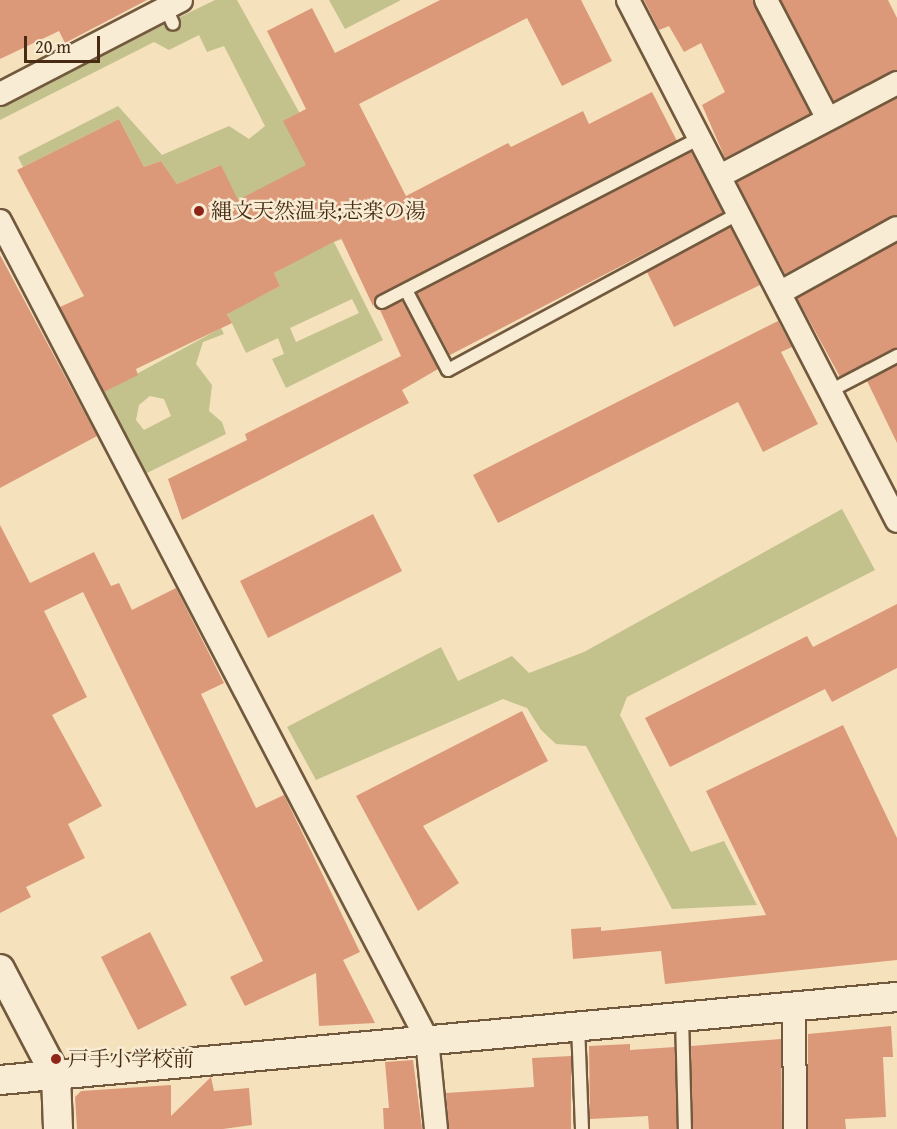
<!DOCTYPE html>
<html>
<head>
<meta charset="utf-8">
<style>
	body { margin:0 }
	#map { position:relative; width:897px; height:1129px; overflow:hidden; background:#f5e2bd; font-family:"Gentium Book Plus","Noto Serif JP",serif }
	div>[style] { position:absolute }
	.green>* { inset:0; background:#c3c18c }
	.building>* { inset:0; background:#db997a }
	.roads { filter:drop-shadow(2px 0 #72593e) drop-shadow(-2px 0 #72593e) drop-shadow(0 2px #72593e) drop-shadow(0 -2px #72593e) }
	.service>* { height:12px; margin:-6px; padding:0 6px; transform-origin:6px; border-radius:6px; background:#f8ecd4 }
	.minor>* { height:22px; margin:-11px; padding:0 11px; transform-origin:11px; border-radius:11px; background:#f8ecd4 }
	.tertiary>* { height:28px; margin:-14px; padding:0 14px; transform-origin:14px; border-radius:14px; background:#f8ecd4 }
	.dots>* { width:16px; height:16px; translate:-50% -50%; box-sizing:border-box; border:3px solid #f8ecd4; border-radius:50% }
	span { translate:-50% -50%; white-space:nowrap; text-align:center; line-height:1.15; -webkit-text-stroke:5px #f8ecd4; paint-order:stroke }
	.poi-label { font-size:21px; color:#472b13 }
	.left { translate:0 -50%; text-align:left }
	.scale { position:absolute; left:24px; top:36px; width:76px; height:27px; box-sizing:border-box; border:3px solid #472b13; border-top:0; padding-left:8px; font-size:18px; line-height:21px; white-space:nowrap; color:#472b13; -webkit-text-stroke:4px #f8ecd4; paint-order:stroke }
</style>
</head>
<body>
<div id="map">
	<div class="green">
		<div style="clip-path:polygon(evenodd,215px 0,237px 0,365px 231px,334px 242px,383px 340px,286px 388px,272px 359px,284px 354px,278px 338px,246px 353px,227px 313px,280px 286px,274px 273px,283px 268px,240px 212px,221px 165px,177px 184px,161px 161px,144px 167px,119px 119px,23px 167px,18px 157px,118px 106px,162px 155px,229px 126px,249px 139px,265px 126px,224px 46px,207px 52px,199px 35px,169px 50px,154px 42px,0 120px,0 104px,215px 0,352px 299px,359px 313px,296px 342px,290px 328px,352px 299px)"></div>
		<div style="clip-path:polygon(329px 0,401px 0,345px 29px)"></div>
		<div style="clip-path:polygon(evenodd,63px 306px,109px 389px,221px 328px,224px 334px,203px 342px,196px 364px,212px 385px,209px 411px,222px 422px,226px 434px,147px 473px,137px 469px,53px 309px,63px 306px,150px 396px,164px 399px,171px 416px,144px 430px,136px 420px,139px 405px,150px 396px)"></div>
		<div style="clip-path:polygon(842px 509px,875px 570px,627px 697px,620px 715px,691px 852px,724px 841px,757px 905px,672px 909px,586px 746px,556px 744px,541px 730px,527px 708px,503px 699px,316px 780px,287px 727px,441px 647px,458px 681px,512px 656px,529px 673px,584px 652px)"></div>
	</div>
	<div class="building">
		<div style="clip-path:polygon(0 0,147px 0,65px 43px,59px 31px,0 59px)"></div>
		<div style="clip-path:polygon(440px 0,581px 0,612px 61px,562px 86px,527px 18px,359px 104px,406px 196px,508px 143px,511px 147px,583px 111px,589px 124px,652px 92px,677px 141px,378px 295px,373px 306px,341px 238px,274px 273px,280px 286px,227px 314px,232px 323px,136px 369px,138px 375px,104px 392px,60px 307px,84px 296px,17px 170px,119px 119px,144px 167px,161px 161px,177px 184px,221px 165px,238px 200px,306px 165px,283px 121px,306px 109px,267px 31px,312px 8px,335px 53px)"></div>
		<div style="clip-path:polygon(644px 0,753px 0,810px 114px,725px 158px,702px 105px,725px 92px,701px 43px,684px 52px,669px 26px,659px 30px)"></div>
		<div style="clip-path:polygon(781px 0,888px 0,897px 18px,897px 70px,834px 101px)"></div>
		<div style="clip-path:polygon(897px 98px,897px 215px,785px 274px,737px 182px)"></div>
		<div style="clip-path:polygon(691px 152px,723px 213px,450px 355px,417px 293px)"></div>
		<div style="clip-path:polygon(730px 227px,760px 285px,674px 327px,647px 272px)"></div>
		<div style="clip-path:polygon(897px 243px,897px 348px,840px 377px,797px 298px)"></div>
		<div style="clip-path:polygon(0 255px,97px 436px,0 488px)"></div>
		<div style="clip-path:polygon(402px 301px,438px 369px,402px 390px,409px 403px,182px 520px,168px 479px,247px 440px,245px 434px,401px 356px,380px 310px)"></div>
		<div style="clip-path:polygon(778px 321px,792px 347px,781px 352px,818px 424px,763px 452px,738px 402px,498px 523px,473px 475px)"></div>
		<div style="clip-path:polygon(897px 365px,897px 443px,867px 381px)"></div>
		<div style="clip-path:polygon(373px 514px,402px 571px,268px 638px,240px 581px)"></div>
		<div style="clip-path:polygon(0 525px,30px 583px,94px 552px,111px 586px,119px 583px,132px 610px,176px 588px,224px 683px,201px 694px,256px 808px,284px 795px,360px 952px,343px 960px,375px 1023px,319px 1026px,316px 973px,245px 1006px,230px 977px,263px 961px,83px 592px,44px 611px,87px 697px,52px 715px,102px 806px,68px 824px,85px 858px,26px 887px,31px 897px,0 913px)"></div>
		<div style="clip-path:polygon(897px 604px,897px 668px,832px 702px,825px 689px,670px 767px,645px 718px,807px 636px,813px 647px)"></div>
		<div style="clip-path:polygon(522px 711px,548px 761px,423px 826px,459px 883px,418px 911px,356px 796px)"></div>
		<div style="clip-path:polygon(843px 725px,897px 838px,897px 960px,665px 984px,661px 951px,573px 959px,571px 929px,601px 927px,601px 931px,766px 915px,706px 791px)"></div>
		<div style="clip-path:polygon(150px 932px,187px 1005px,138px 1030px,101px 957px)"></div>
		<div style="clip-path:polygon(891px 1026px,893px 1057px,883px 1057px,886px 1117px,845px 1119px,846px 1129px,808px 1129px,808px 1034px)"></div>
		<div style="clip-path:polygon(781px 1039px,782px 1129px,693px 1129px,691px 1046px)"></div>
		<div style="clip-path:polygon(630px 1044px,630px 1050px,675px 1047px,677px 1129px,649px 1129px,648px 1116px,590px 1119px,589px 1046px)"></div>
		<div style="clip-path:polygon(571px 1056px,571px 1129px,449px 1129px,446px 1093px,534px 1087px,532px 1058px)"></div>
		<div style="clip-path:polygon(413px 1060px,422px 1129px,384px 1129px,383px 1108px,389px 1108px,385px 1062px)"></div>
		<div style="clip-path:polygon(211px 1077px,214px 1091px,249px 1088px,252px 1125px,223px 1129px,77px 1129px,75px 1097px,81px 1091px,171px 1085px,171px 1116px)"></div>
	</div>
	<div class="roads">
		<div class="service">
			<div style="left:166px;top:8px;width:17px;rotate:66deg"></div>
			<div style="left:407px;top:292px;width:88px;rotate:62.3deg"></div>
			<div style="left:448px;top:370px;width:331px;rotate:-28.3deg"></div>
			<div style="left:382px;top:302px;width:358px;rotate:-27.3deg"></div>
			<div style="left:830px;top:391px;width:76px;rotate:-27.6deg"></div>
			<div style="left:682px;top:1017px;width:112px;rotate:88.5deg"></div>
			<div style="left:578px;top:1025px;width:104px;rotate:87.8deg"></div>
		</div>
		<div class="minor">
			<div style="left:628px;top:0;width:586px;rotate:62.69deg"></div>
			<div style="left:766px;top:0;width:134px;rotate:62.5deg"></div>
			<div style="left:0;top:94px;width:204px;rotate:-27.4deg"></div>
			<div style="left:720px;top:176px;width:200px;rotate:-27.7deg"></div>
			<div style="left:0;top:221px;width:923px;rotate:62.44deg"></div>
			<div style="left:427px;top:1039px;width:90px;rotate:84.3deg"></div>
			<div style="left:781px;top:292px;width:132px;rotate:-28.9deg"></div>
			<div style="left:794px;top:1007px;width:122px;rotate:89.5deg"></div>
		</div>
		<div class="tertiary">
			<div style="left:0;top:969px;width:121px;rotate:62.4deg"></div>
			<div style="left:56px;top:1076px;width:53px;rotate:87.8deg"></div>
			<div style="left:0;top:1080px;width:901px;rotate:-5.29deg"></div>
		</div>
	</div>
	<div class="dots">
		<div style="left:199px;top:211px;background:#8f2418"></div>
		<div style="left:56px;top:1059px;background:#8f2418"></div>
	</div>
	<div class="poi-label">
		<span class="left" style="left:211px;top:211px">縄文天然温泉;志楽の湯</span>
		<span class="left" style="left:68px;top:1059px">戸手小学校前</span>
	</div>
	<div class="scale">20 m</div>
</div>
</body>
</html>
